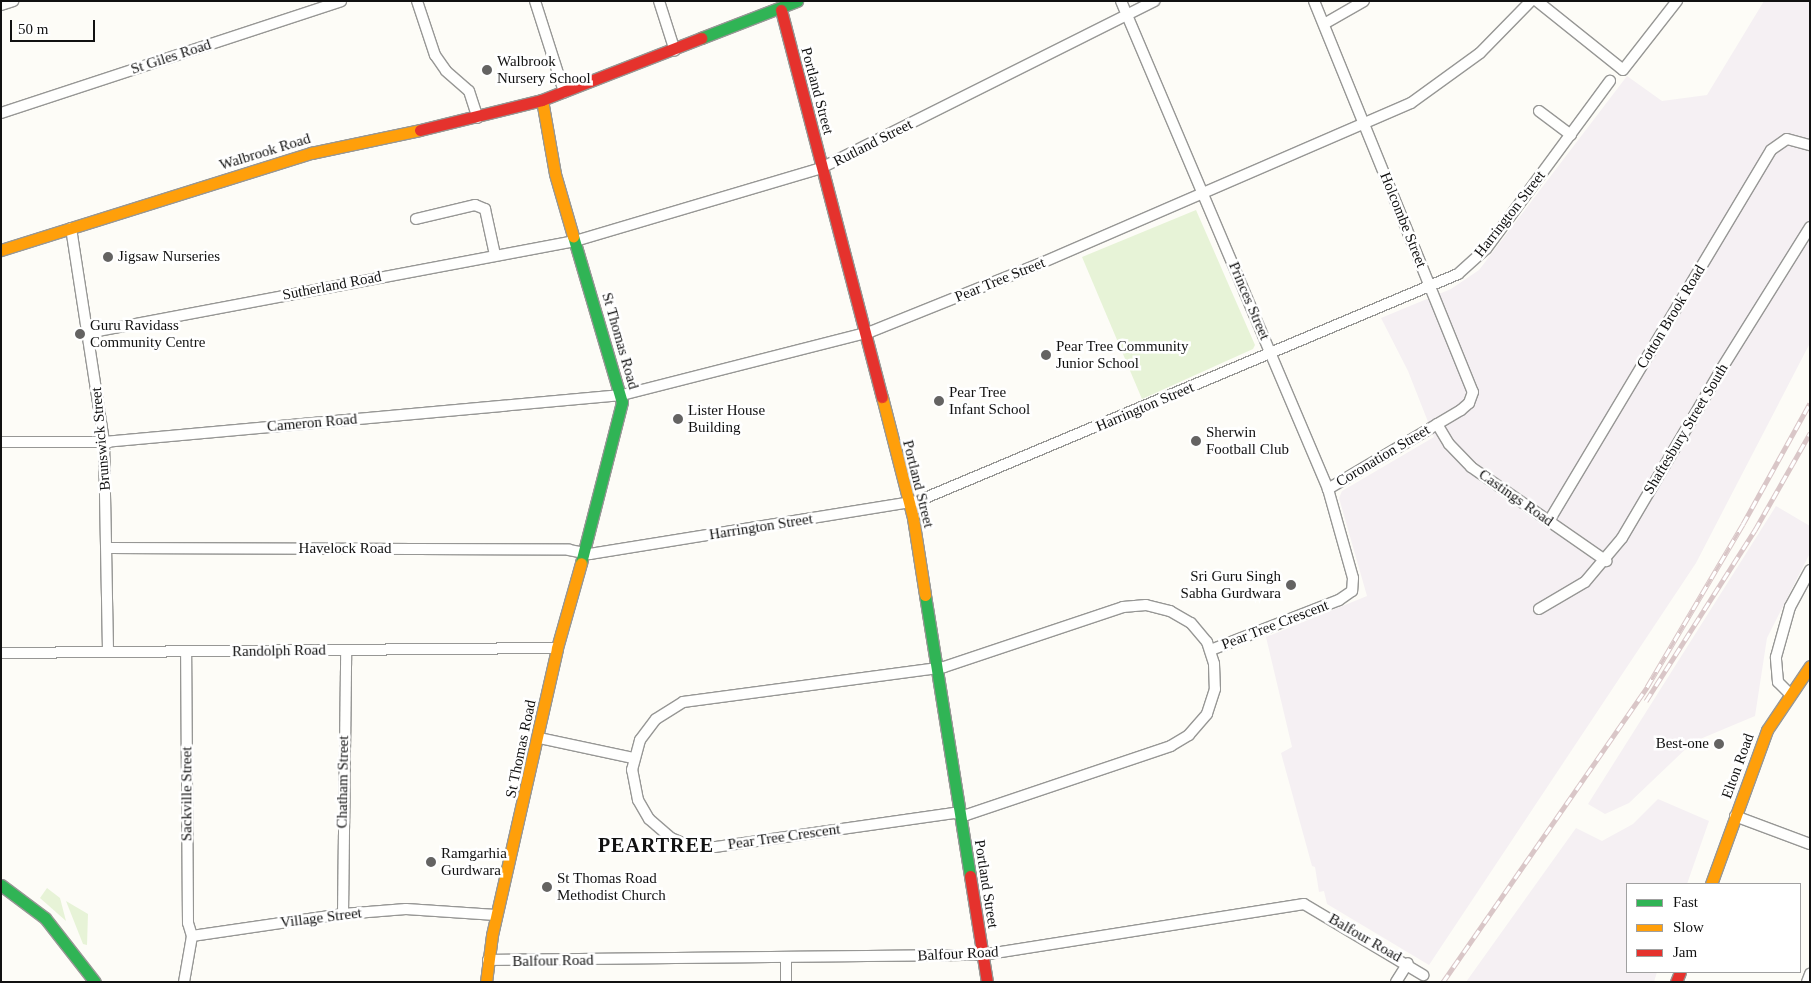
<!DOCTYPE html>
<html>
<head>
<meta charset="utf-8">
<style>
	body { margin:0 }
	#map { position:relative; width:1811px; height:983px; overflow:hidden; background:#fdfcf7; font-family:Georgia,serif }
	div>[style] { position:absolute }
	.industrial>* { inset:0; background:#f5f0f3 }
	.green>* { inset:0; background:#e7f3d7 }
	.roads { filter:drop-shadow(1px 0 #979795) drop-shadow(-1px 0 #979795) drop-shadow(0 1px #979795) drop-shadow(0 -1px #979795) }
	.street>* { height:10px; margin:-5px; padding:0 5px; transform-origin:5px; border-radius:5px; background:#fffffe }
	.fast>* { height:11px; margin:-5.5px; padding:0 5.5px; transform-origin:5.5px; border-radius:5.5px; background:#30b455 }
	.slow>* { height:11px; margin:-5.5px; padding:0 5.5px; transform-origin:5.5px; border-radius:5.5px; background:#ff9f0a }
	.jam>* { height:11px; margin:-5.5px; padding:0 5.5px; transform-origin:5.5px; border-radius:5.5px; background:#e5322d }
	.rail>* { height:5px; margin-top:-2.5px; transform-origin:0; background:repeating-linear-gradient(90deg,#fff 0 9px,#d9c6c7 0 18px); box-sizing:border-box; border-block:1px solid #d9c6c7 }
	.dots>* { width:14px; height:14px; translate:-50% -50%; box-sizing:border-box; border:2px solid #fff; border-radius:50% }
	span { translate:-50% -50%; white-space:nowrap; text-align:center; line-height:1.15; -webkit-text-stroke:5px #fff; paint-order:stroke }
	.street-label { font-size:15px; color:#111 }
	.poi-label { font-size:15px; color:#111 }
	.left { translate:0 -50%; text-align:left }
	.right { translate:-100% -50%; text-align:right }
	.district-label { font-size:20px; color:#111; font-weight:700; letter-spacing:1px }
	.frame { position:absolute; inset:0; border:2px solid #111; pointer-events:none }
	.legend { position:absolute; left:1626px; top:883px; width:175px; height:90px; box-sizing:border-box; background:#fff; border:1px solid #a0a0a0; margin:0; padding:6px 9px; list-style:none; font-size:15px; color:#111 }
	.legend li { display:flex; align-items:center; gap:10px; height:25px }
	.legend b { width:25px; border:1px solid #a0a0a0 }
	.scale { position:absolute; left:10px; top:20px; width:85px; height:22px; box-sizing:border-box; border:2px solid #111; border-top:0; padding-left:6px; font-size:15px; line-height:18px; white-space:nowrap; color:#111; -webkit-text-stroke:4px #fff; paint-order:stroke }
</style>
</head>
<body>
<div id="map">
	<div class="industrial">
		<div style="clip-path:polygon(1764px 1px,1810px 1px,1810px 343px,1696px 563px,1429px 965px,1327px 904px,1324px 891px,1319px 892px,1315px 867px,1312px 866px,1281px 753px,1292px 747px,1266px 637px,1367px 596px,1339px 498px,1342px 491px,1434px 437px,1408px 371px,1381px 318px,1451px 289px,1479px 270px,1627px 76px,1662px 101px,1707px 95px)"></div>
		<div style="clip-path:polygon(1776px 506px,1810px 526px,1810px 553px,1767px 638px,1755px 716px,1693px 742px,1629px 803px,1605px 814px,1588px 804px)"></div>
		<div style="clip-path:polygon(1658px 799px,1709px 821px,1687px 884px,1627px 884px,1627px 972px,1657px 972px,1654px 982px,1466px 982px,1576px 828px,1602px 841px,1633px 824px)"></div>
	</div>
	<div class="green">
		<div style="clip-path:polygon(1196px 210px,1255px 345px,1253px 349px,1142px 399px,1082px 257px)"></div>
		<div style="clip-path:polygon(47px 888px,60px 898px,66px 921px,40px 898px)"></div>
		<div style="clip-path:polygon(66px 901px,88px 914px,87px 945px,83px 944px)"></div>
	</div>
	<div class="roads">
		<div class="street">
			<div style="left:417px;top:1px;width:57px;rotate:71.6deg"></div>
			<div style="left:435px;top:55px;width:19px;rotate:55deg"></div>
			<div style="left:446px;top:71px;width:30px;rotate:41deg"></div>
			<div style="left:469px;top:91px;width:28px;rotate:72deg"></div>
			<div style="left:535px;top:1px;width:96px;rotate:72.3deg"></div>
			<div style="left:659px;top:1px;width:52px;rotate:72.3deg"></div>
			<div style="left:1121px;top:1px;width:530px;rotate:67.01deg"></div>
			<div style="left:1328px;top:489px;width:92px;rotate:74.3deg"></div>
			<div style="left:1353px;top:578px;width:13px;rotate:94deg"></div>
			<div style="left:1352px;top:591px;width:16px;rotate:145deg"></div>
			<div style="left:1339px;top:600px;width:137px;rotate:158.7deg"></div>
			<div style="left:1314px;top:1px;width:422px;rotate:67.9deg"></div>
			<div style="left:1473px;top:392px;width:12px;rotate:110deg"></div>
			<div style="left:1469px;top:403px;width:11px;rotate:139deg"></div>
			<div style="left:1461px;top:410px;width:155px;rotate:149.3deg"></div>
			<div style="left:1537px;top:1px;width:110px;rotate:38.7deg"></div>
			<div style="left:1623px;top:70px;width:88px;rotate:-52deg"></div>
			<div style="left:1px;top:5px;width:13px;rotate:-18deg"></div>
			<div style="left:1324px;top:24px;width:46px;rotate:-29.9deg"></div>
			<div style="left:1539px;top:111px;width:40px;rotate:37deg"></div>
			<div style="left:1px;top:113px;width:358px;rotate:-18.2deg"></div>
			<div style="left:416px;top:219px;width:61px;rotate:-13.3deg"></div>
			<div style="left:475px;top:205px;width:11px;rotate:22deg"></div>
			<div style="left:485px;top:209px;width:47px;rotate:77.7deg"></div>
			<div style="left:71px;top:228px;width:217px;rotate:81.2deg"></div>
			<div style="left:104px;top:442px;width:210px;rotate:88.9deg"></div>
			<div style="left:88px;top:333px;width:496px;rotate:-10.7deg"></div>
			<div style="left:575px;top:241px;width:257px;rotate:-16.5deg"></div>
			<div style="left:821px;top:168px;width:373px;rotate:-26.6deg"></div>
			<div style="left:1437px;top:424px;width:23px;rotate:59deg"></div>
			<div style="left:1449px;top:444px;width:32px;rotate:46deg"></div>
			<div style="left:1471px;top:467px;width:165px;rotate:34.8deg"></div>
			<div style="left:1px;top:442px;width:103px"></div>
			<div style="left:104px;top:442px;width:520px;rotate:-5.18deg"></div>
			<div style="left:622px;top:395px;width:256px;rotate:-14.3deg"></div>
			<div style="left:870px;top:332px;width:182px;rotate:-21.9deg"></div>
			<div style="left:1039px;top:264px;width:405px;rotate:-23.4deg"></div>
			<div style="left:1411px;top:103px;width:85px;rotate:-35.9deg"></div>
			<div style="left:1480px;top:53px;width:73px;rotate:-45.6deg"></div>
			<div style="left:1549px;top:521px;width:432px;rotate:-59.1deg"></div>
			<div style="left:1771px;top:150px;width:19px;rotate:-35deg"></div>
			<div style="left:1787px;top:139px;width:24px;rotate:15deg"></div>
			<div style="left:108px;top:548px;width:461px;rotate:0.2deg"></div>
			<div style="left:569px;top:550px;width:21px;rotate:11deg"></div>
			<div style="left:590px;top:554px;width:332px;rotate:-9.2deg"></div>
			<div style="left:918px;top:501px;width:586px;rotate:-22.8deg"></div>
			<div style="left:1458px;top:274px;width:38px;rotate:-42deg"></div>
			<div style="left:1486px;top:249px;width:209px;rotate:-53.6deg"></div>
			<div style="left:1146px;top:605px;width:25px;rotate:14deg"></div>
			<div style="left:1170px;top:611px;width:24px;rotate:30deg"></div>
			<div style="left:1191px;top:623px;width:25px;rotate:50deg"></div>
			<div style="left:1207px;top:642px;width:23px;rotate:72deg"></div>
			<div style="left:1214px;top:664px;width:25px;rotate:88deg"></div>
			<div style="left:1215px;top:689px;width:26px;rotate:108deg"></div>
			<div style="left:1207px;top:714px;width:28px;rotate:131deg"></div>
			<div style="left:1189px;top:735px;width:21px;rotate:149deg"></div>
			<div style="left:1171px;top:746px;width:216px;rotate:161.4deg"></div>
			<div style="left:966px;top:815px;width:12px;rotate:-171deg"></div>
			<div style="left:954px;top:813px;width:242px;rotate:171.9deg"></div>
			<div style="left:714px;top:847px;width:24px;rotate:-178deg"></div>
			<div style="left:690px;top:846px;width:21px;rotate:-157deg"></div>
			<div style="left:671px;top:838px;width:29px;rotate:-139deg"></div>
			<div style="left:649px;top:819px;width:22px;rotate:-120deg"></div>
			<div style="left:638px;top:800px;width:31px;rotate:-101deg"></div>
			<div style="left:632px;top:770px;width:31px;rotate:-75deg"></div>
			<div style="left:640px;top:740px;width:26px;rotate:-53deg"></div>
			<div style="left:656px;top:719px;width:32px;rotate:-32deg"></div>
			<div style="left:683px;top:702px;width:263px;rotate:-7.6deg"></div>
			<div style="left:944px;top:667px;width:189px;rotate:-18.5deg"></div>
			<div style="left:1123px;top:607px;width:23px;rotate:-5deg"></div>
			<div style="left:1539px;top:609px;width:53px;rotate:-30.4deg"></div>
			<div style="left:1585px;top:582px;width:57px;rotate:-49.9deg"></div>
			<div style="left:1622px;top:538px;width:197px;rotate:-59.5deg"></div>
			<div style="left:1722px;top:368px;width:166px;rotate:-58deg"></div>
			<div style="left:1px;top:653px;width:556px;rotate:-0.52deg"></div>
			<div style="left:1790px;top:694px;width:17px;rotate:-135deg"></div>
			<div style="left:1778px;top:682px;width:25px;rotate:-95deg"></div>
			<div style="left:1776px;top:657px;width:52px;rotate:-74.4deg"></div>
			<div style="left:1790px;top:607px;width:42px;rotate:-61.6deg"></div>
			<div style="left:539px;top:738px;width:96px;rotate:12deg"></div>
			<div style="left:1735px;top:816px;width:80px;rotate:20.5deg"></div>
			<div style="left:343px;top:914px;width:264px;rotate:-89.3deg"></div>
			<div style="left:192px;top:936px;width:153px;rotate:-8.3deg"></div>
			<div style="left:343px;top:914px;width:63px;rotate:-4.5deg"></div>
			<div style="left:406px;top:909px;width:90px;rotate:3.8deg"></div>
			<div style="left:786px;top:958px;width:24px;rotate:90deg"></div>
			<div style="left:488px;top:960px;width:494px;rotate:-0.6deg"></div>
			<div style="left:982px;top:955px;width:326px;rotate:-9deg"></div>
			<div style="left:1304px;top:904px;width:139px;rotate:30.8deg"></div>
			<div style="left:184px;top:982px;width:47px;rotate:-80.1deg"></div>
			<div style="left:192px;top:936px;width:14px;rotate:-107deg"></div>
			<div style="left:188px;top:923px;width:271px;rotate:-90.4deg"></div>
			<div style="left:1396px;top:982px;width:22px;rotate:-58deg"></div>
			<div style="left:1807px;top:982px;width:9px;rotate:-69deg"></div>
		</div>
		<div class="fast">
			<div style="left:701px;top:38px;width:103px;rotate:-21.1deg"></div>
			<div style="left:573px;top:236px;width:173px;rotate:73.6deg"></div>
			<div style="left:622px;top:402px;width:166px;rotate:104.3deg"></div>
			<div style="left:925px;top:595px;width:285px;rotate:80.9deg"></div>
			<div style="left:1px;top:885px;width:55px;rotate:36.9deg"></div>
			<div style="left:45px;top:918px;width:81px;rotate:52deg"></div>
		</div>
		<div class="slow">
			<div style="left:542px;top:100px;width:75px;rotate:80deg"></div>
			<div style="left:555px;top:174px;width:65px;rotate:73.8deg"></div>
			<div style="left:1px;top:250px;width:325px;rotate:-17.4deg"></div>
			<div style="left:311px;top:153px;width:111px;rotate:-11.9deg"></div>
			<div style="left:882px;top:397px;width:125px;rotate:75.6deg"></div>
			<div style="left:913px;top:518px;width:78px;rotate:81.1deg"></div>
			<div style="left:1711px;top:884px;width:164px;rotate:-70deg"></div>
			<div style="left:1767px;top:730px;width:77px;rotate:-56.1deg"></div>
			<div style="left:486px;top:982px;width:47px;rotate:-82.7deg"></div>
			<div style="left:492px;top:935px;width:294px;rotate:-77.2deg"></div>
			<div style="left:557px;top:648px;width:88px;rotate:-74.2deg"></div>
		</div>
		<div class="jam">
			<div style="left:781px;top:10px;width:400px;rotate:75.4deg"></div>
			<div style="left:420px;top:130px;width:126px;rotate:-13.8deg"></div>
			<div style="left:542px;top:100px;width:171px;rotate:-21.3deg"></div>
			<div style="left:970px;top:876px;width:107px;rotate:80.9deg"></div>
			<div style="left:1676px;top:982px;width:11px;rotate:-68deg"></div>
		</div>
	</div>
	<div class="rail">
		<div style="left:1646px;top:701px;width:203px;rotate:-57.5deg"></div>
		<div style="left:1755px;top:530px;width:112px;rotate:-60.4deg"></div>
		<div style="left:1443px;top:982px;width:359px;rotate:-55.3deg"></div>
		<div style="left:1647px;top:687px;width:189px;rotate:-59.5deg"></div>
		<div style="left:1743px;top:524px;width:138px;rotate:-61deg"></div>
	</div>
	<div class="dots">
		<div style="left:487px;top:70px;background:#646362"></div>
		<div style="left:108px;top:257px;background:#646362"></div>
		<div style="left:80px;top:334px;background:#646362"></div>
		<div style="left:1046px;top:355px;background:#646362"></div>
		<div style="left:939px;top:401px;background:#646362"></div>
		<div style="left:678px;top:419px;background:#646362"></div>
		<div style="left:1196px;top:441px;background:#646362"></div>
		<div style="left:1291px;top:585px;background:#646362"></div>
		<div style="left:1719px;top:744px;background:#646362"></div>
		<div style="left:431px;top:862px;background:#646362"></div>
		<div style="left:547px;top:887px;background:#646362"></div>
	</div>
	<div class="street-label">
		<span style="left:171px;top:57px;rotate:-18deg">St Giles Road</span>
		<span style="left:817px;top:91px;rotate:75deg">Portland Street</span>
		<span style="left:873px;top:143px;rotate:-27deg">Rutland Street</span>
		<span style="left:265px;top:152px;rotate:-17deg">Walbrook Road</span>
		<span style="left:1510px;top:214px;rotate:-52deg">Harrington Street</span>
		<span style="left:1403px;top:220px;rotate:68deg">Holcombe Street</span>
		<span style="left:1000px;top:280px;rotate:-22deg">Pear Tree Street</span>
		<span style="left:332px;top:286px;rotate:-11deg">Sutherland Road</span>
		<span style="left:1249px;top:301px;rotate:67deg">Princes Street</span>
		<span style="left:1671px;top:317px;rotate:-59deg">Cotton Brook Road</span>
		<span style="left:620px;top:341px;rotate:74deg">St Thomas Road</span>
		<span style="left:1145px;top:407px;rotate:-23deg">Harrington Street</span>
		<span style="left:312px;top:423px;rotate:-5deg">Cameron Road</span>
		<span style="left:1686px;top:429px;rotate:-59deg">Shaftesbury Street South</span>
		<span style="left:101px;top:439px;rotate:-95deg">Brunswick Street</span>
		<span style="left:1383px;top:456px;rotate:-31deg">Coronation Street</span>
		<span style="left:918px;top:484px;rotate:76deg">Portland Street</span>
		<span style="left:1516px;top:498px;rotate:35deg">Castings Road</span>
		<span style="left:761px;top:527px;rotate:-9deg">Harrington Street</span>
		<span style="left:345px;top:549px">Havelock Road</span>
		<span style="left:1275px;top:625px;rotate:-21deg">Pear Tree Crescent</span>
		<span style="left:279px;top:651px;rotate:-1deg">Randolph Road</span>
		<span style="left:521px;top:749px;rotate:-78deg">St Thomas Road</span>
		<span style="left:1738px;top:766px;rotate:-70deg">Elton Road</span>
		<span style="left:343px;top:782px;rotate:-89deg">Chatham Street</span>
		<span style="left:187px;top:794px;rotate:-90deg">Sackville Street</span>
		<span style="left:784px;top:837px;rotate:-8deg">Pear Tree Crescent</span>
		<span style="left:986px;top:884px;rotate:81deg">Portland Street</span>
		<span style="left:321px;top:918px;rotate:-7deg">Village Street</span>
		<span style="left:1365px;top:938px;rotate:30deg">Balfour Road</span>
		<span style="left:958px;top:954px;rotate:-3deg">Balfour Road</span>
		<span style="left:553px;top:961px;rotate:-1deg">Balfour Road</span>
	</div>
	<div class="poi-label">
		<span class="left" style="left:497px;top:70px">Walbrook<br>Nursery School</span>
		<span class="left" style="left:118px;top:257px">Jigsaw Nurseries</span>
		<span class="left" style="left:90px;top:334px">Guru Ravidass<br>Community Centre</span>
		<span class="left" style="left:1056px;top:355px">Pear Tree Community<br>Junior School</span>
		<span class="left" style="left:949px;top:401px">Pear Tree<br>Infant School</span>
		<span class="left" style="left:688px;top:419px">Lister House<br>Building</span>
		<span class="left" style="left:1206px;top:441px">Sherwin<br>Football Club</span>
		<span class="right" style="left:1281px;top:585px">Sri Guru Singh<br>Sabha Gurdwara</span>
		<span class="right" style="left:1709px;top:744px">Best-one</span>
		<span class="left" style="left:441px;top:862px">Ramgarhia<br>Gurdwara</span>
		<span class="left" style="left:557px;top:887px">St Thomas Road<br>Methodist Church</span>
	</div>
	<div class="district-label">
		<span style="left:656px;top:845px">PEARTREE</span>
	</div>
	<div class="frame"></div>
	<ul class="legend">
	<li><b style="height:6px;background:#30b455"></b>Fast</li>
	<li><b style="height:6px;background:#ff9f0a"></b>Slow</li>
	<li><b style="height:6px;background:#e5322d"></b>Jam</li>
	</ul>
	<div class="scale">50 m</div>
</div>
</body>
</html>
